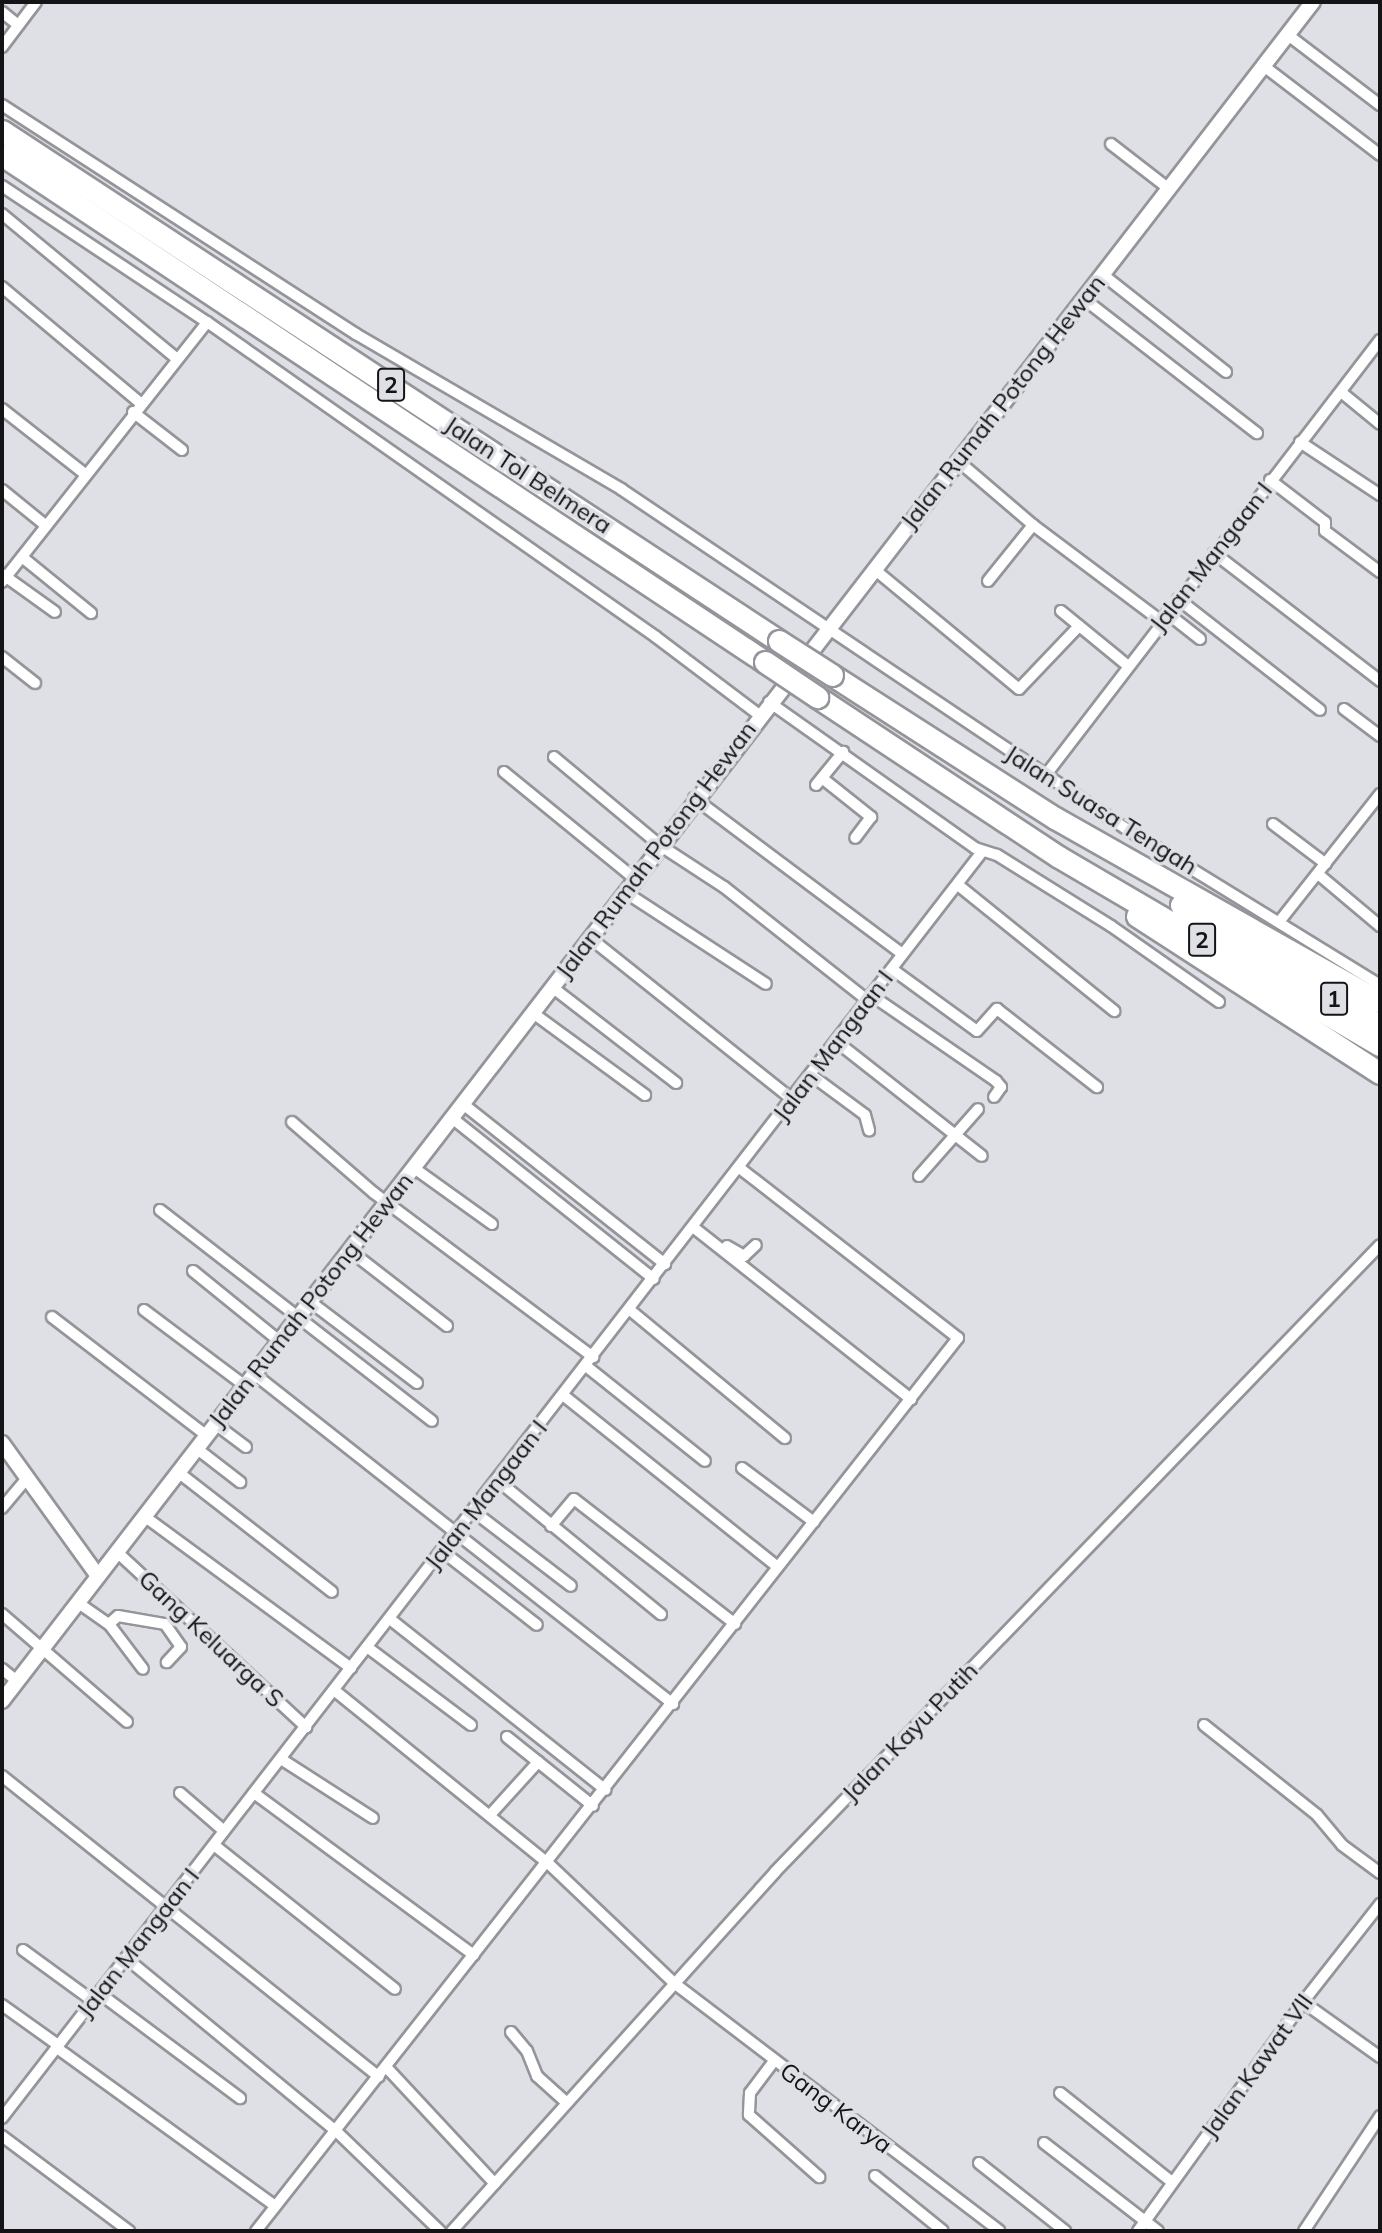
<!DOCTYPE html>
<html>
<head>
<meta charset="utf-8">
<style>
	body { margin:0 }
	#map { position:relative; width:1382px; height:2233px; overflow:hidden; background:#dee0e5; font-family:Mulish,sans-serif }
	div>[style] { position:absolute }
	.roads { filter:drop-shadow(2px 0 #94959a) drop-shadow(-2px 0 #94959a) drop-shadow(0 2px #94959a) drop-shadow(0 -2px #94959a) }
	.minor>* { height:10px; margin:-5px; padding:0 5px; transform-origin:5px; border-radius:5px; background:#fff }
	.tertiary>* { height:14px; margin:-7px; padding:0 7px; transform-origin:7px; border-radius:7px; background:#fff }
	.motorway>* { height:21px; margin:-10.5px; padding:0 10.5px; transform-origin:10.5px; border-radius:10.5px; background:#fff }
	.bridges { filter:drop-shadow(2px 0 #94959a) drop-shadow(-2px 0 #94959a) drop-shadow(0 2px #94959a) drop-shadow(0 -2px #94959a) }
	.motorway-bridge>* { height:21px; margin:-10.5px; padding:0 10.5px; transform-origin:10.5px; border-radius:10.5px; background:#fff }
	span { translate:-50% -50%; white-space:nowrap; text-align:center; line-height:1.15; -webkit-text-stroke:7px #dee0e5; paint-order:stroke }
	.shield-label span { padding:2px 5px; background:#dee0e5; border:2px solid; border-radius:5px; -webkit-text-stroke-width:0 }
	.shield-label { font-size:23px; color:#141416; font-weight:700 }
	.street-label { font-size:24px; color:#141416 }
	.frame { position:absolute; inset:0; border:4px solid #141416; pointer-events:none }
</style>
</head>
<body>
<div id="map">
	<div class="roads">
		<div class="minor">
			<div style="left:2px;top:12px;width:21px;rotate:39deg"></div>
			<div style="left:1288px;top:35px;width:116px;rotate:37.3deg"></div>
			<div style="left:2px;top:47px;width:56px;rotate:-52.9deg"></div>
			<div style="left:1265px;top:67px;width:145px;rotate:37.4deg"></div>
			<div style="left:2px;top:105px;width:422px;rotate:32.9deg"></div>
			<div style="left:356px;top:334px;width:307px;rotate:30.3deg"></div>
			<div style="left:621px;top:489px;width:607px;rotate:33.93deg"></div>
			<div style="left:1125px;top:828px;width:299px;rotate:31.6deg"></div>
			<div style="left:1111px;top:144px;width:72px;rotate:37.7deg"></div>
			<div style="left:2px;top:186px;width:246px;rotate:33.6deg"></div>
			<div style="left:2px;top:214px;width:226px;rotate:39.6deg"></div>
			<div style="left:1102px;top:274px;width:158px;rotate:38.3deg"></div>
			<div style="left:2px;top:287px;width:180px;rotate:40deg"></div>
			<div style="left:1084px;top:299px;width:219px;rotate:37.8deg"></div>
			<div style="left:1341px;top:392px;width:50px;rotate:39.4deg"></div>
			<div style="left:2px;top:409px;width:105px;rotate:38.1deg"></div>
			<div style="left:133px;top:412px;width:62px;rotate:37.8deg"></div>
			<div style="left:1300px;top:442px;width:96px;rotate:33.5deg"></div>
			<div style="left:957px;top:460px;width:100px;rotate:40.5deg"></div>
			<div style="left:1033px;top:525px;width:160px;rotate:36.9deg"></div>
			<div style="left:1270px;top:480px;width:69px;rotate:37.4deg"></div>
			<div style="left:1325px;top:522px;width:9px;rotate:90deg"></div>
			<div style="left:1325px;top:531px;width:69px;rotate:36.7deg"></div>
			<div style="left:2px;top:490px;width:55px;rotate:39.1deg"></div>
			<div style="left:1214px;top:553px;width:210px;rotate:37.6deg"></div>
			<div style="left:22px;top:557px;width:89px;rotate:39.1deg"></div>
			<div style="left:874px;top:569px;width:188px;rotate:39.6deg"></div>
			<div style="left:1019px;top:689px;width:87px;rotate:-46.4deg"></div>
			<div style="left:2px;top:574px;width:65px;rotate:35.6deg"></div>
			<div style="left:988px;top:581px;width:72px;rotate:-51.2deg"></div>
			<div style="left:2px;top:582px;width:331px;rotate:-51.7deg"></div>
			<div style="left:207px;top:322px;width:548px;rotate:35.05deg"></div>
			<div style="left:656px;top:637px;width:129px;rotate:37.1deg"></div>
			<div style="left:1178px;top:599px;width:180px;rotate:38deg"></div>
			<div style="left:1061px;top:611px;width:85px;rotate:39.3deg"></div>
			<div style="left:1167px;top:613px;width:42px;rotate:38.2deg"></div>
			<div style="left:2px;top:657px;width:42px;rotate:38.2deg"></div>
			<div style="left:769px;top:702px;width:252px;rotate:35.3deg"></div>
			<div style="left:975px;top:848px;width:23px;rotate:18deg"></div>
			<div style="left:997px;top:855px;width:134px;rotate:31.9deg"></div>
			<div style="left:1111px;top:926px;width:132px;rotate:35.1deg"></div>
			<div style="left:1344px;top:709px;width:45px;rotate:36.9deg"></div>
			<div style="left:554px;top:757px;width:139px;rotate:39.8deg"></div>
			<div style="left:661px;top:846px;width:75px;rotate:33.1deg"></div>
			<div style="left:724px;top:887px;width:182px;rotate:38.3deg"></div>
			<div style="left:504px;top:772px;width:169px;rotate:39.2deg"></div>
			<div style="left:1045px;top:776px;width:550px;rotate:-52.46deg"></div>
			<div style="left:822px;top:778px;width:63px;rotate:38.5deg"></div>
			<div style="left:871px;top:817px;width:26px;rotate:127deg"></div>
			<div style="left:816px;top:785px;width:43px;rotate:-50.7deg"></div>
			<div style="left:694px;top:798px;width:259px;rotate:36.8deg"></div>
			<div style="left:1273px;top:824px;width:66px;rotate:37deg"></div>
			<div style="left:1318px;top:874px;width:81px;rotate:40deg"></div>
			<div style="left:958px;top:885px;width:201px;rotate:38.9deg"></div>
			<div style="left:625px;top:892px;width:168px;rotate:33.1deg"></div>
			<div style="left:1279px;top:922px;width:163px;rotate:-51.7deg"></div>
			<div style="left:590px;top:938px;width:260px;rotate:38.6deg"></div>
			<div style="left:892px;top:969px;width:105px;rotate:36.1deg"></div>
			<div style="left:977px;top:1031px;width:30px;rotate:-48deg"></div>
			<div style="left:997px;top:1009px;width:127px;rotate:38deg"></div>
			<div style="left:552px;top:987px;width:157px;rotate:37.7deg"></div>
			<div style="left:871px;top:995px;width:152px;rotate:34.5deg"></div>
			<div style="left:996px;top:1081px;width:8px;rotate:50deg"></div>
			<div style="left:1001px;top:1087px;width:12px;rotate:125deg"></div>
			<div style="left:533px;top:1013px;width:139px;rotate:36.2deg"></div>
			<div style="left:837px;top:1042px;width:184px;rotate:38.2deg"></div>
			<div style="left:811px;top:1075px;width:67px;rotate:36.5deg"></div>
			<div style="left:865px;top:1115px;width:16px;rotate:75deg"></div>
			<div style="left:463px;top:1104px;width:258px;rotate:38.4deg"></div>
			<div style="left:452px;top:1118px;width:258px;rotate:38.6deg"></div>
			<div style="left:292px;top:1122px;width:108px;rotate:40.9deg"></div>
			<div style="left:374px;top:1193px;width:274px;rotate:36.8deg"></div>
			<div style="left:414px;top:1168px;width:96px;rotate:35.7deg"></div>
			<div style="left:919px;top:1176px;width:89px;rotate:-48.6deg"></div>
			<div style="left:160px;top:1210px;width:344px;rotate:37.8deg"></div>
			<div style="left:693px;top:1227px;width:278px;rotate:38.3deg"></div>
			<div style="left:727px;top:1246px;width:20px;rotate:30deg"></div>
			<div style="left:744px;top:1256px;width:16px;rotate:-43deg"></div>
			<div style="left:349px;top:1250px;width:124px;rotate:37.8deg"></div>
			<div style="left:193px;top:1271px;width:109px;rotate:39.1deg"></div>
			<div style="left:308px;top:1300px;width:137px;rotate:37.3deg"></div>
			<div style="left:144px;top:1310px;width:125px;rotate:36.9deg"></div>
			<div style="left:630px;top:1310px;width:201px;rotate:39.6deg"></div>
			<div style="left:52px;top:1317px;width:194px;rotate:37.5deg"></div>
			<div style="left:586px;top:1366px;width:152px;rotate:38.6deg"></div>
			<div style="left:253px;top:1373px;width:535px;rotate:38.24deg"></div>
			<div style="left:563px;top:1395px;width:275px;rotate:38.7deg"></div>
			<div style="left:214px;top:1423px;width:40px;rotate:37deg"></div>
			<div style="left:196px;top:1448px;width:56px;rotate:37.7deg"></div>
			<div style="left:742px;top:1468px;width:90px;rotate:36.9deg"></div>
			<div style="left:178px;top:1472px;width:195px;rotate:37.9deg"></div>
			<div style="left:497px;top:1480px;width:212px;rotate:39.3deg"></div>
			<div style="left:2px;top:1508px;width:39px;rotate:-50deg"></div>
			<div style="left:473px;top:1511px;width:123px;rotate:37.4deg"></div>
			<div style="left:144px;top:1516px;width:257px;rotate:36.3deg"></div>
			<div style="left:551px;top:1526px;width:35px;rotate:-50deg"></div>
			<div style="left:574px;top:1499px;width:204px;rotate:37.8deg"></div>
			<div style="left:442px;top:1551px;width:120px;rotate:37.9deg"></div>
			<div style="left:117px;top:1552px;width:258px;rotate:42.8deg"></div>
			<div style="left:77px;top:1602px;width:39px;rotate:35deg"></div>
			<div style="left:109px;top:1624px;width:56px;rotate:52.9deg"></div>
			<div style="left:2px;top:1614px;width:165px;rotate:40.8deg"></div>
			<div style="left:390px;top:1619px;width:275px;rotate:38.4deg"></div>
			<div style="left:109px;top:1624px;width:12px;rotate:-42deg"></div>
			<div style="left:118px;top:1616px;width:48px;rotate:9.7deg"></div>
			<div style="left:165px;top:1624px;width:28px;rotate:55deg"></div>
			<div style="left:181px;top:1647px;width:21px;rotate:133deg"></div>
			<div style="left:367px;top:1647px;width:130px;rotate:36.9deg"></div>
			<div style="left:2px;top:1669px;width:19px;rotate:39deg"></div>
			<div style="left:334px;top:1690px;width:275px;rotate:39deg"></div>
			<div style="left:548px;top:1863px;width:174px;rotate:43.6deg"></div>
			<div style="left:674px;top:1983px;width:409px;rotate:37.3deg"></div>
			<div style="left:1204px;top:1725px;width:144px;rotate:38.5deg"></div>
			<div style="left:1317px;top:1815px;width:39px;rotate:50deg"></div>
			<div style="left:1342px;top:1845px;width:47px;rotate:36.4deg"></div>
			<div style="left:507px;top:1737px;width:110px;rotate:38.7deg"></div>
			<div style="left:281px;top:1759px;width:109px;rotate:32.7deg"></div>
			<div style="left:2px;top:1776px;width:482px;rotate:38.6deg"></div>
			<div style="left:180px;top:1793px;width:58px;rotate:40.8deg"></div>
			<div style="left:254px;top:1793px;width:273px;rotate:36.4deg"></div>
			<div style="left:490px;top:1815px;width:72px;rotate:-47.8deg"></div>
			<div style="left:214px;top:1845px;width:231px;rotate:38.5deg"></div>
			<div style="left:23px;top:1950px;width:87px;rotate:36.1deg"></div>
			<div style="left:126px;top:1958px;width:272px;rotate:39.5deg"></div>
			<div style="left:336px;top:2131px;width:144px;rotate:43.9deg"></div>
			<div style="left:99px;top:1993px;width:176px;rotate:36.7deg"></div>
			<div style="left:1303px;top:2002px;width:95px;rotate:35.5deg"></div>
			<div style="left:2px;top:2005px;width:69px;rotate:35.5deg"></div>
			<div style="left:511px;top:2032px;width:25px;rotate:50deg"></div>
			<div style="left:527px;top:2051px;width:27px;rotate:68deg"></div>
			<div style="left:537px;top:2076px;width:40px;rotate:42deg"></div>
			<div style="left:57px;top:2048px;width:269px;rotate:35.9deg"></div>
			<div style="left:774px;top:2061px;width:40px;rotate:127deg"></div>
			<div style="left:750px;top:2093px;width:22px;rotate:93deg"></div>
			<div style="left:749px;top:2115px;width:94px;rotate:41.5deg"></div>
			<div style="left:387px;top:2068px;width:158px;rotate:47deg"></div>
			<div style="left:1060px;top:2093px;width:143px;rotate:38.5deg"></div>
			<div style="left:2px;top:2118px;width:1601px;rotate:-52.26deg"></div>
			<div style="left:2px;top:2136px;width:159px;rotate:36.8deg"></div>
			<div style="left:1044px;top:2143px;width:144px;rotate:37.7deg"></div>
			<div style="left:979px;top:2163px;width:110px;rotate:38.3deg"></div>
			<div style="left:875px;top:2176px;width:87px;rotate:39deg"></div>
			<div style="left:256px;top:2231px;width:1136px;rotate:-51.83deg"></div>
			<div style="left:958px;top:1338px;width:276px;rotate:-142.1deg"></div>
			<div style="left:452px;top:2231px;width:483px;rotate:-48deg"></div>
			<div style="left:775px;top:1872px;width:871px;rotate:-46.02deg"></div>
			<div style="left:1138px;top:2231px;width:282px;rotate:-54.2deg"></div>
			<div style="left:1303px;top:2002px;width:125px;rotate:-51.8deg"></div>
			<div style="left:1304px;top:2231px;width:138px;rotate:-56.5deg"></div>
		</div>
		<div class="tertiary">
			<div style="left:2px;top:1443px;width:164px;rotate:54.2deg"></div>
			<div style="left:2px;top:1701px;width:2146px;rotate:-52.35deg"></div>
		</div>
		<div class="motorway">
			<div style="left:2px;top:131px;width:929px;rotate:33.28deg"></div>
			<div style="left:2px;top:155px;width:916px;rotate:33.6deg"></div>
			<div style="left:832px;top:675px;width:265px;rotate:32.7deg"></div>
			<div style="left:1055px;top:818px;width:373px;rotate:29.5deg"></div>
			<div style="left:817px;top:697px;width:290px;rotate:33.5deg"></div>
			<div style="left:1059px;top:857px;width:372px;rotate:30.4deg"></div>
			<div style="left:1181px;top:905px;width:233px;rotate:31.3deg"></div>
			<div style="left:1137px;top:916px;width:289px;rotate:32.9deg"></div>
		</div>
	</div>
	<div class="bridges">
		<div class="motorway-bridge">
			<div style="left:779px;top:641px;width:63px;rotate:32.7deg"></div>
			<div style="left:765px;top:662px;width:63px;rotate:33.9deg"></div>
		</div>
	</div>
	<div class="shield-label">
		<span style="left:391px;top:385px">2</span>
		<span style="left:1202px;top:940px">2</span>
		<span style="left:1334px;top:999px">1</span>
	</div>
	<div class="street-label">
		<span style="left:1003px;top:402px;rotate:-52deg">Jalan Rumah Potong Hewan</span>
		<span style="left:528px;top:475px;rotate:33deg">Jalan Tol Belmera</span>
		<span style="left:1211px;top:557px;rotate:-52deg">Jalan Mangaan I</span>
		<span style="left:1101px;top:810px;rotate:32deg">Jalan Suasa Tengah</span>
		<span style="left:656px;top:850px;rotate:-53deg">Jalan Rumah Potong Hewan</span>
		<span style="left:833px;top:1046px;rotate:-53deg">Jalan Mangaan I</span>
		<span style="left:311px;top:1300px;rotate:-52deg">Jalan Rumah Potong Hewan</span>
		<span style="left:486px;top:1495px;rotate:-52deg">Jalan Mangaan I</span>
		<span style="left:211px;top:1639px;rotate:43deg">Gang Keluarga S</span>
		<span style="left:910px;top:1732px;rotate:-46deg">Jalan Kayu Putih</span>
		<span style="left:138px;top:1943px;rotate:-52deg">Jalan Mangaan I</span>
		<span style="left:1257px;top:2066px;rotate:-54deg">Jalan Kawat VII</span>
		<span style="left:836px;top:2108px;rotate:37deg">Gang Karya</span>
	</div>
	<div class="frame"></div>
</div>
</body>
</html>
